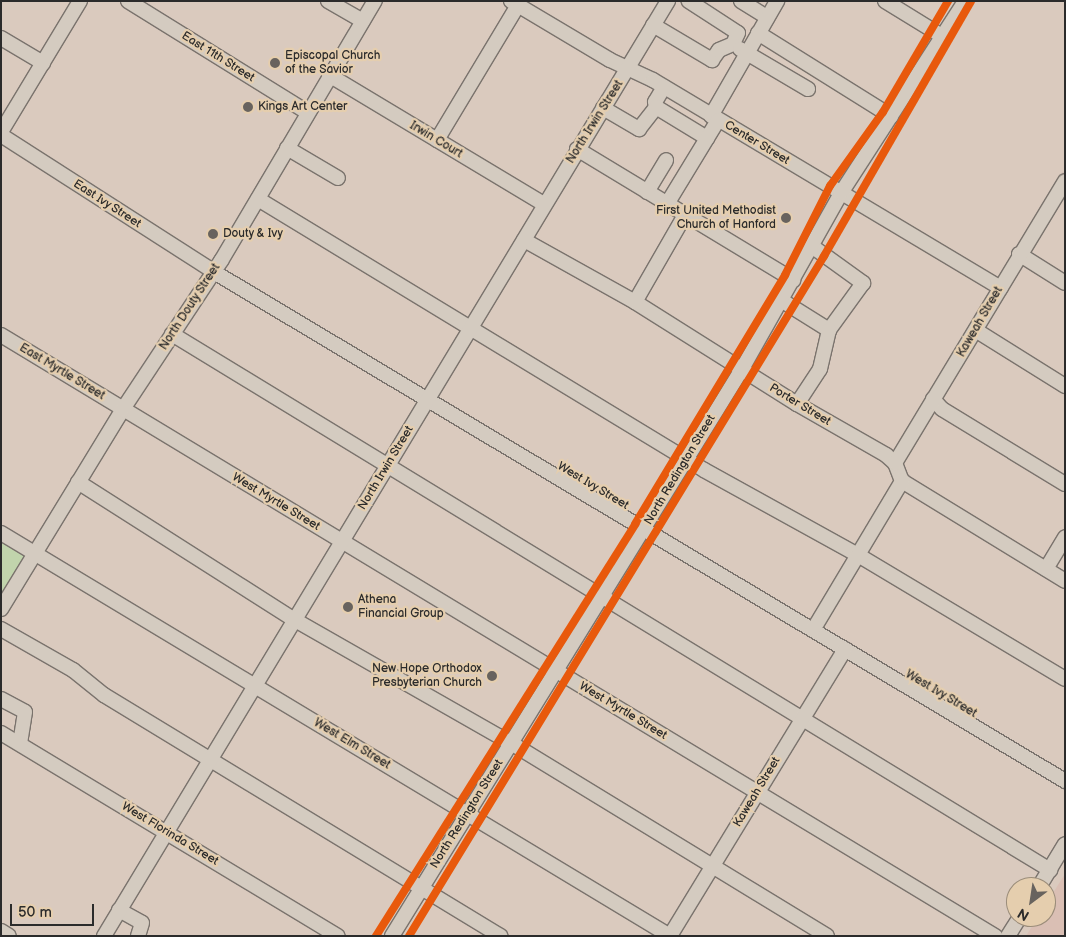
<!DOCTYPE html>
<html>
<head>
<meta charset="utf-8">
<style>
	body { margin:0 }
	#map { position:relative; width:1066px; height:937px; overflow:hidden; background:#dacabe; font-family:"Balsamiq Sans",sans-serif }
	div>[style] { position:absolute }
	.built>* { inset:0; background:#dabfb4 }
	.green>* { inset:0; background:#c1d4ac }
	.roads { filter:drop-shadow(1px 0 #7a736d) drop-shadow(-1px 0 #7a736d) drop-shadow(0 1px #7a736d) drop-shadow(0 -1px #7a736d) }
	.minor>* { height:14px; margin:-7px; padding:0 7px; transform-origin:7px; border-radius:7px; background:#d4cbc0 }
	.cycleway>* { height:8px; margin:-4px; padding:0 4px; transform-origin:4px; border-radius:4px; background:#e8590c }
	.dots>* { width:14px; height:14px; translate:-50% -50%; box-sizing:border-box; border:2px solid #e5ceae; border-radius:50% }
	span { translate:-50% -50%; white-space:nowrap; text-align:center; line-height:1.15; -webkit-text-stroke:4.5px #e5ceae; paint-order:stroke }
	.poi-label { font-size:12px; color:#2b2b2b }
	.left { translate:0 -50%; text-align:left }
	.right { translate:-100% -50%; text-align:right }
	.street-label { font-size:12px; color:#2b2b2b }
	.frame { position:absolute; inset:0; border:2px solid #2b2b2b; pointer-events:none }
	.north { position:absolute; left:1006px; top:877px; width:50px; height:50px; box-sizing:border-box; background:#e5ceae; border:1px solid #9b8d7a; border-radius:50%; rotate:211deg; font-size:14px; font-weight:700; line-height:20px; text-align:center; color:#2b2b2b }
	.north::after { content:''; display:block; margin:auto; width:18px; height:22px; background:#68635e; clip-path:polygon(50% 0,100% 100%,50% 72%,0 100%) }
	.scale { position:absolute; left:10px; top:904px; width:84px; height:22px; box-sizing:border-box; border:2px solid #2b2b2b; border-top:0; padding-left:6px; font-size:15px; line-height:18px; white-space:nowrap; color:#2b2b2b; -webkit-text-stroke:4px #e5ceae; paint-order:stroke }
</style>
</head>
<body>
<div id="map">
	<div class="built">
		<div style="clip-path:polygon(1065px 874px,1065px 936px,1026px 936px,1038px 917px,1046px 917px,1046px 904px)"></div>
	</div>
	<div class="green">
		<div style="clip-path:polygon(1px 533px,35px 553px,1px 609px)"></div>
	</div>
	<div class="roads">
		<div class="minor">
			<div style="left:128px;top:1px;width:211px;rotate:31.8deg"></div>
			<div style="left:328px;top:1px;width:40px;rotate:29.7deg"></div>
			<div style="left:511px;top:1px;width:115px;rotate:30.8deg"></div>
			<div style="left:610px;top:60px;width:47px;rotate:24.9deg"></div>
			<div style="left:653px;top:80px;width:405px;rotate:30.9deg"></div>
			<div style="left:741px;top:1px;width:31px;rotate:32deg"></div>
			<div style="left:885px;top:1px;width:67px;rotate:31.6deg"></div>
			<div style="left:653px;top:25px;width:69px;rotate:30.7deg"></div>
			<div style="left:712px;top:60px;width:12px;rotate:-55deg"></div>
			<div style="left:719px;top:50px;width:15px;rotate:-23deg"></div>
			<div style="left:733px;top:44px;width:12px;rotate:-66deg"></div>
			<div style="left:738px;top:33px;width:59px;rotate:-146.9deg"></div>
			<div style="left:758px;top:33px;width:157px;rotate:32deg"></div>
			<div style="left:1px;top:38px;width:49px;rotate:30.8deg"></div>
			<div style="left:740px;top:49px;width:79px;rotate:30.5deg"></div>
			<div style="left:329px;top:75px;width:251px;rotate:31deg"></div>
			<div style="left:664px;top:87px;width:17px;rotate:121deg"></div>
			<div style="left:655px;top:102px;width:5px;rotate:79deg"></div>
			<div style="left:656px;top:107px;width:60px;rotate:31.3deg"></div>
			<div style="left:603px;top:108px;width:42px;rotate:30.3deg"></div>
			<div style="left:639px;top:129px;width:28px;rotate:-52deg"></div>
			<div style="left:711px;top:116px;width:133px;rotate:-60.1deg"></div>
			<div style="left:1px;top:132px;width:153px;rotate:-58.9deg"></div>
			<div style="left:1px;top:135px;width:253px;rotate:32.7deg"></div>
			<div style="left:214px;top:272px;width:992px;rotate:30.88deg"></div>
			<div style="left:437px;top:140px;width:157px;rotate:-59deg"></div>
			<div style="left:287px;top:148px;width:59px;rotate:30.5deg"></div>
			<div style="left:577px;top:149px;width:253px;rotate:31.2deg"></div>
			<div style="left:647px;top:192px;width:37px;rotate:-59deg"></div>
			<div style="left:258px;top:199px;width:522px;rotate:31.28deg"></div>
			<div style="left:704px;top:470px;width:176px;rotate:28.9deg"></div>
			<div style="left:858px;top:555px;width:241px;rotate:30.9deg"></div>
			<div style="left:667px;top:204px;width:98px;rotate:-58.7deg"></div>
			<div style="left:524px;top:240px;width:127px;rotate:29.2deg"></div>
			<div style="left:635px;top:302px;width:191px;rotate:32.2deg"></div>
			<div style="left:797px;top:404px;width:103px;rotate:29.8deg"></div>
			<div style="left:886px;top:455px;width:12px;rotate:42deg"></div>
			<div style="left:895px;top:463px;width:19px;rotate:69deg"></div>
			<div style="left:902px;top:481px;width:191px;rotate:31.5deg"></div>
			<div style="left:813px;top:247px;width:62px;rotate:35.8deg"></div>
			<div style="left:863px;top:283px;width:58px;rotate:125.9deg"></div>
			<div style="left:1019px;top:254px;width:54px;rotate:32.2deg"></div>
			<div style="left:781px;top:300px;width:57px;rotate:32deg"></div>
			<div style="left:829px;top:330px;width:40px;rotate:103deg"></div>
			<div style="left:820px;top:369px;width:42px;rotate:123.3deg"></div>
			<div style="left:635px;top:302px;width:100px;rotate:-60.1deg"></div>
			<div style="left:977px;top:331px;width:104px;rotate:32deg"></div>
			<div style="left:172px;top:334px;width:1029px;rotate:31.4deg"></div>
			<div style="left:1px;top:335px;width:1162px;rotate:31.16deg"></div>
			<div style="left:933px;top:399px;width:13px;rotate:48deg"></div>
			<div style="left:942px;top:409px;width:144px;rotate:31.4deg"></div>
			<div style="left:895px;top:463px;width:329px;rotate:-58.9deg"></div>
			<div style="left:78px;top:482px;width:257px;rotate:32.5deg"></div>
			<div style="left:295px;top:620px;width:249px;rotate:29.7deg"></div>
			<div style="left:511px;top:743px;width:370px;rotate:31.4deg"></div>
			<div style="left:1px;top:533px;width:781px;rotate:31.06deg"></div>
			<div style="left:1046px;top:569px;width:37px;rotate:-59deg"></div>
			<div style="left:1px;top:609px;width:234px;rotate:-58.6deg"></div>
			<div style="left:123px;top:409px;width:178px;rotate:-56.5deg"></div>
			<div style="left:221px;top:261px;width:302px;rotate:-59.4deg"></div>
			<div style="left:1px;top:629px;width:83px;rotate:29.7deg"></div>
			<div style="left:73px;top:670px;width:40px;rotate:39deg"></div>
			<div style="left:104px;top:695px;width:464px;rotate:31.3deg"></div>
			<div style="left:813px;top:630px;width:174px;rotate:-59.1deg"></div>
			<div style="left:1px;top:699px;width:27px;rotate:28deg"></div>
			<div style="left:25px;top:712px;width:32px;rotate:99deg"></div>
			<div style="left:1px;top:733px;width:393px;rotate:31.1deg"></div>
			<div style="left:1039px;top:887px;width:50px;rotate:-58.8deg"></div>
			<div style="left:119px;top:910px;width:26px;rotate:29deg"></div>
			<div style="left:142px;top:923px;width:14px;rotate:107deg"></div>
			<div style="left:1px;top:931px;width:9px;rotate:32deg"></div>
			<div style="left:104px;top:936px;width:1092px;rotate:-58.9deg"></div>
			<div style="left:392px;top:936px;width:666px;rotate:-58.31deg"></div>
			<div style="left:742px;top:369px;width:202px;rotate:-60.6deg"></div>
			<div style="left:841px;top:193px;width:229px;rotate:-57.1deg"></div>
			<div style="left:670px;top:936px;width:336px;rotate:-58.6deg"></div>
			<div style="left:1008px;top:936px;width:22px;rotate:-58deg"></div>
		</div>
	</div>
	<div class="cycleway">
		<div style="left:376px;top:936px;width:487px;rotate:-57.8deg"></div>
		<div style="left:635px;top:524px;width:291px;rotate:-58.9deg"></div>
		<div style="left:785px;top:275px;width:100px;rotate:-63.2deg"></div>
		<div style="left:830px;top:186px;width:91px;rotate:-54.4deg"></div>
		<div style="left:883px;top:112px;width:129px;rotate:-59.6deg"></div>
		<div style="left:409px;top:936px;width:797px;rotate:-58.6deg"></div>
		<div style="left:824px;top:256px;width:294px;rotate:-60deg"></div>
	</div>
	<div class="dots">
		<div style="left:275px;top:63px;background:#68635e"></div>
		<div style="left:248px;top:107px;background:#68635e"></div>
		<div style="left:786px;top:218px;background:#68635e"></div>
		<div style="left:213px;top:234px;background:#68635e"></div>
		<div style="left:348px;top:607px;background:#68635e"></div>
		<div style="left:492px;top:676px;background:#68635e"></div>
	</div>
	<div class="poi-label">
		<span class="left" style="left:285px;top:63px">Episcopal Church<br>of the Savior</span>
		<span class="left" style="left:258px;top:107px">Kings Art Center</span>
		<span class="right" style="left:776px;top:218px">First United Methodist<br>Church of Hanford</span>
		<span class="left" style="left:223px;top:234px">Douty &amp; Ivy</span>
		<span class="left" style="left:358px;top:607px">Athena<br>Financial Group</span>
		<span class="right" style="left:482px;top:676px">New Hope Orthodox<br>Presbyterian Church</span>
	</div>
	<div class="street-label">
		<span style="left:218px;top:57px;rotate:32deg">East 11th Street</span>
		<span style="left:595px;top:122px;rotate:-58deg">North Irwin Street</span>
		<span style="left:436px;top:140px;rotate:31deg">Irwin Court</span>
		<span style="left:757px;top:143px;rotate:31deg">Center Street</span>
		<span style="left:107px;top:204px;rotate:33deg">East Ivy Street</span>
		<span style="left:190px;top:307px;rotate:-57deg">North Douty Street</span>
		<span style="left:980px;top:322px;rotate:-60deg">Kaweah Street</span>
		<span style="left:62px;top:372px;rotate:31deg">East Myrtle Street</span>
		<span style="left:800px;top:405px;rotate:31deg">Porter Street</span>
		<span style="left:386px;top:468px;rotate:-59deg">North Irwin Street</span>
		<span style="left:680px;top:470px;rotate:-59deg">North Redington Street</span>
		<span style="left:593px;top:486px;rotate:31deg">West Ivy Street</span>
		<span style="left:276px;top:502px;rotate:31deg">West Myrtle Street</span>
		<span style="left:941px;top:694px;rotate:31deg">West Ivy Street</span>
		<span style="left:623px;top:711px;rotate:31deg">West Myrtle Street</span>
		<span style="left:352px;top:744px;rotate:31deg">West Elm Street</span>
		<span style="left:757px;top:792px;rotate:-59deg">Kaweah Street</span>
		<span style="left:467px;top:814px;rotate:-58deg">North Redington Street</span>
		<span style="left:170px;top:834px;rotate:31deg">West Florinda Street</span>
	</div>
	<div class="frame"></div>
	<div class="north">N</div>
	<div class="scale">50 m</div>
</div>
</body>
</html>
